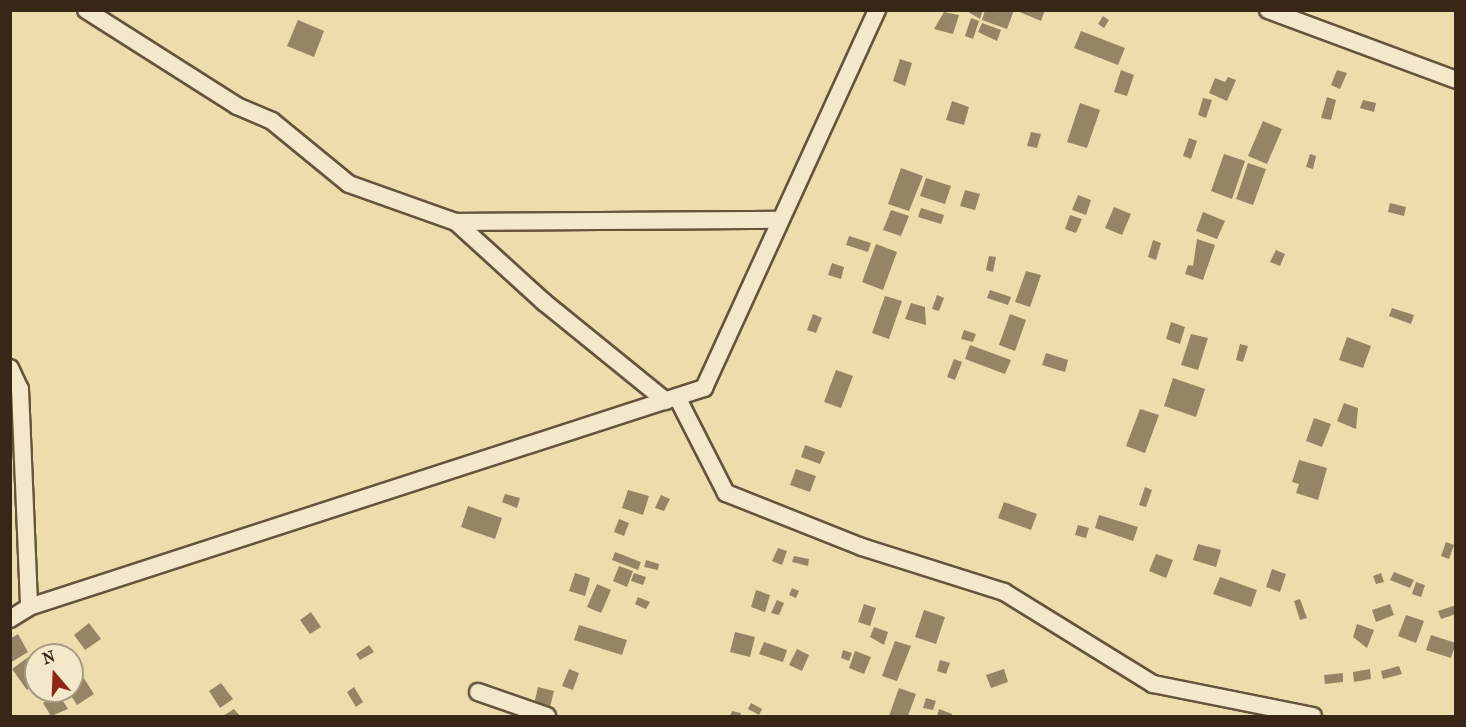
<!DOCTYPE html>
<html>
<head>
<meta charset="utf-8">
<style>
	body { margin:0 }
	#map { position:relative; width:1466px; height:727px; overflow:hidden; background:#eddcac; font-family:"IM FELL French Canon",serif }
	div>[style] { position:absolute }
	.building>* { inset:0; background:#968564 }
	.roads { filter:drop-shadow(2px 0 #65543c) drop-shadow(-2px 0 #65543c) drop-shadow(0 2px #65543c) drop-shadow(0 -2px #65543c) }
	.minor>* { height:16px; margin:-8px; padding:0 8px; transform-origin:8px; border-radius:8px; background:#f3e8c9 }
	span { translate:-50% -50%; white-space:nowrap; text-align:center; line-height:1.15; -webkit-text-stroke:6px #f3e8c9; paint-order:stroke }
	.frame { position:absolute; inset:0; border:12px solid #382716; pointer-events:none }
	.north { position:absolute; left:24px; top:643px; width:60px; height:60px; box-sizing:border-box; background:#f3e8c9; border:2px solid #a89b81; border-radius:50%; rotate:341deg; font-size:16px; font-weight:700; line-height:24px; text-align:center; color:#382716 }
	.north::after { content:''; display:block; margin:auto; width:21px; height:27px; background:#8f2418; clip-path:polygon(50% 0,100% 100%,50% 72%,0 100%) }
</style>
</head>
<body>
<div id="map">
	<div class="building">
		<div style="clip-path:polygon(965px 10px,983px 10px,980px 19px)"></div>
		<div style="clip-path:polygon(985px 10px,1014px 10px,1007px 29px,982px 20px)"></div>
		<div style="clip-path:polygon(1015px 10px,1045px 10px,1041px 21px)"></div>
		<div style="clip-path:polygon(944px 12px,959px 15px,953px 34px,934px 29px)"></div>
		<div style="clip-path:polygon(1103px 16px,1109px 20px,1104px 28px,1098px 24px)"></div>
		<div style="clip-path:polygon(971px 18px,979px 21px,973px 39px,965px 36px)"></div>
		<div style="clip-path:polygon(298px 20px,324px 31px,314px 57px,287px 46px)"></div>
		<div style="clip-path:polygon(982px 23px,1001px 30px,997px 41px,978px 32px)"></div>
		<div style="clip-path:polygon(1081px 31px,1125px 48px,1118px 65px,1074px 48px)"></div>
		<div style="clip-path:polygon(900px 59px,912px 63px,905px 86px,893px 81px)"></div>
		<div style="clip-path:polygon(1121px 70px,1134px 75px,1127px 96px,1114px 92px)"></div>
		<div style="clip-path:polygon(1337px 70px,1347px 73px,1340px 89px,1331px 85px)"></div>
		<div style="clip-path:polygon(1228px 77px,1236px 80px,1227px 101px,1209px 93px,1215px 78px,1225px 82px)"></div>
		<div style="clip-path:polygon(1327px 97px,1336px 100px,1331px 120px,1321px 118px)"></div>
		<div style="clip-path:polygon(1203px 98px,1212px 100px,1206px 118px,1198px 115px)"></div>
		<div style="clip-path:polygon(1363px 100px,1376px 103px,1374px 112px,1360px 108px)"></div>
		<div style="clip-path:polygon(952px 101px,969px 107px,964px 125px,946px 120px)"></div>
		<div style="clip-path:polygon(1080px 103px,1100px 110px,1087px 148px,1067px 142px)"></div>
		<div style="clip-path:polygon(1263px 121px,1282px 129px,1267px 164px,1248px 156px)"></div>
		<div style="clip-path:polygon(1031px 132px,1041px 134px,1037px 148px,1027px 146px)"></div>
		<div style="clip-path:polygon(1189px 138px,1197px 141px,1191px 159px,1183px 156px)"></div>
		<div style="clip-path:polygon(1224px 154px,1245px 161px,1232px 199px,1211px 191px)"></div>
		<div style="clip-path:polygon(1310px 154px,1316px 156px,1313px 169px,1306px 167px)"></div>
		<div style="clip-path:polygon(1248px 163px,1266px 169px,1253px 205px,1236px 199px)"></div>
		<div style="clip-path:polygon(901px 168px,923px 176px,909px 211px,888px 204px)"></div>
		<div style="clip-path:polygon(926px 178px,951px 186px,945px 204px,920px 196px)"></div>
		<div style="clip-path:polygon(965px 190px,980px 194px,975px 210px,960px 206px)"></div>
		<div style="clip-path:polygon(1078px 195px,1091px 200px,1086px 215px,1072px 210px)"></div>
		<div style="clip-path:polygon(1390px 203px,1406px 207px,1404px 216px,1388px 212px)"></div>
		<div style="clip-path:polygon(1114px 207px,1131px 214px,1122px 235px,1105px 228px)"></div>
		<div style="clip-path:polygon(921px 208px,944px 215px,941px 224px,918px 217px)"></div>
		<div style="clip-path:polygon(891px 210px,909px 216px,901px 236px,883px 230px)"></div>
		<div style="clip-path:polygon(1203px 212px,1225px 221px,1217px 239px,1196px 231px)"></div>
		<div style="clip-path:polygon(1070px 215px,1082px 219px,1076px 233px,1065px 229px)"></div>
		<div style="clip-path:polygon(849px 236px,871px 243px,868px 252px,846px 245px)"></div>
		<div style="clip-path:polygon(1197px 239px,1215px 245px,1203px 280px,1185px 274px,1188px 265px,1193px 266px)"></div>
		<div style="clip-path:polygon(1153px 240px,1161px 243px,1156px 260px,1148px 257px)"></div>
		<div style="clip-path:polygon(876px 244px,897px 252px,883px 290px,862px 282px)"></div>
		<div style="clip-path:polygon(1276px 250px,1285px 254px,1280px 266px,1270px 262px)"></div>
		<div style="clip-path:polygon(989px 256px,996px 257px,993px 272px,986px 270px)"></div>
		<div style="clip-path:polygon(832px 263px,844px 267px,841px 279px,828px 275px)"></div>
		<div style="clip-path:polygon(1026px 271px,1041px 275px,1030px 307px,1015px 302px)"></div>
		<div style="clip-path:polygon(990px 290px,1011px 297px,1008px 305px,987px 298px)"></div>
		<div style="clip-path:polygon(937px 295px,944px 298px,939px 311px,932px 309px)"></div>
		<div style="clip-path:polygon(885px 296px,902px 301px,889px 339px,872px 333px)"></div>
		<div style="clip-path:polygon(911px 303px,925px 307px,926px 325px,905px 319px)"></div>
		<div style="clip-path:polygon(1392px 308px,1414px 315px,1411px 324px,1389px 316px)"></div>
		<div style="clip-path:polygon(813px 314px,822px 318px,816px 333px,807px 330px)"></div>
		<div style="clip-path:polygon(1010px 314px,1026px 320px,1015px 351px,999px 345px)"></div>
		<div style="clip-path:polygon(1171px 322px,1185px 327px,1180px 344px,1166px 339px)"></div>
		<div style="clip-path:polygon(964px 330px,976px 334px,973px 342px,961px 339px)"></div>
		<div style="clip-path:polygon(1191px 334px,1208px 338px,1198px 370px,1181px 365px)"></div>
		<div style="clip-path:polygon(1347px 337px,1371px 346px,1363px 368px,1339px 360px)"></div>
		<div style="clip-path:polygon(1240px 344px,1248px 346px,1243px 362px,1236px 360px)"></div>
		<div style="clip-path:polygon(970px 345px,1011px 360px,1005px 374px,965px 359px)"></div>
		<div style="clip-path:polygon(1046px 353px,1068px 360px,1065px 372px,1042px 365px)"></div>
		<div style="clip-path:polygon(954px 359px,962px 362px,955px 380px,947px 377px)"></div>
		<div style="clip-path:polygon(836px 370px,853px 376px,841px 408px,824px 402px)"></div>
		<div style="clip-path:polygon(1173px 378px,1205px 389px,1196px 417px,1164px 406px)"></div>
		<div style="clip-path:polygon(1344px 403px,1358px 408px,1356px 429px,1337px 421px)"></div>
		<div style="clip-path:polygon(1140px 409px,1159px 415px,1145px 453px,1126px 446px)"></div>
		<div style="clip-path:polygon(1314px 418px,1331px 424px,1322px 447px,1306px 441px)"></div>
		<div style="clip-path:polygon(805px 445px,825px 452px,820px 464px,801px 457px)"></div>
		<div style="clip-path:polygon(1299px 460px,1327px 468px,1318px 500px,1296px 493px,1299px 484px,1292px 482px)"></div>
		<div style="clip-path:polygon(796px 469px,816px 476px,810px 492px,790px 485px)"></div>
		<div style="clip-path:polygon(1145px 487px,1152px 490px,1146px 507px,1139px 505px)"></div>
		<div style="clip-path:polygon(628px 490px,649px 496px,643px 515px,622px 508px)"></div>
		<div style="clip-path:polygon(505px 494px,520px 498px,517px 508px,502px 502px)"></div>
		<div style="clip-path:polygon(661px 495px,670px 499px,664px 511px,655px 508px)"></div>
		<div style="clip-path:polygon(1004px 502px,1037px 514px,1031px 530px,998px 518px)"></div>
		<div style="clip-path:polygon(468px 506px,502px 518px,495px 539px,461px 527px)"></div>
		<div style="clip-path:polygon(1099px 515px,1138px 527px,1133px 541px,1095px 528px)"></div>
		<div style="clip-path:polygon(619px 519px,629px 523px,624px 536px,614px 532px)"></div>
		<div style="clip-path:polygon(1078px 525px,1089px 528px,1086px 538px,1075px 535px)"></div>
		<div style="clip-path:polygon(1446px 542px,1454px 545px,1449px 559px,1441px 556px)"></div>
		<div style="clip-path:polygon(1198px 544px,1221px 550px,1216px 567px,1193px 560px)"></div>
		<div style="clip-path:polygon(778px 548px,787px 551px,782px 565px,772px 561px)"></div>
		<div style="clip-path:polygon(615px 552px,641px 562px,638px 570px,612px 560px)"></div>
		<div style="clip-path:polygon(1156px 554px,1173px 560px,1166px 578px,1149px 571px)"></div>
		<div style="clip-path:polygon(794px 556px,809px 559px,808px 566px,792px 562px)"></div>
		<div style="clip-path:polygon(646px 560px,659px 564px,658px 570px,644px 567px)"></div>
		<div style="clip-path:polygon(619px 566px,633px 571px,627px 587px,613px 581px)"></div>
		<div style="clip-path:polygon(1272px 569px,1286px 574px,1280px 592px,1266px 587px)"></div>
		<div style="clip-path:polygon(1394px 572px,1414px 580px,1410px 588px,1390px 580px)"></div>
		<div style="clip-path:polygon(575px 573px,590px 578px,585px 596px,569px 591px)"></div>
		<div style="clip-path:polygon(634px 573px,646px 577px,643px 585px,631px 581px)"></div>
		<div style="clip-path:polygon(1381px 573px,1384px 582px,1376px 584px,1373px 576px)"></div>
		<div style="clip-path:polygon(1220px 577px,1257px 590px,1251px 607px,1213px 594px)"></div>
		<div style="clip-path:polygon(1416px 582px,1425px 585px,1421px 597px,1412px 594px)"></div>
		<div style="clip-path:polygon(597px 584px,611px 590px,601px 613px,587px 607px)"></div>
		<div style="clip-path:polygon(792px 588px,799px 591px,796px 598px,789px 595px)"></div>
		<div style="clip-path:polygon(756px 590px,770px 595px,765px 612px,751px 607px)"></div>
		<div style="clip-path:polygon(638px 597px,650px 602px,646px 609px,635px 604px)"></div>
		<div style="clip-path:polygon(1300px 599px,1307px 618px,1300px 620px,1294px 601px)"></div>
		<div style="clip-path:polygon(777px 600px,784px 603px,779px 615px,771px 613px)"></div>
		<div style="clip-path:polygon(864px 604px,876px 608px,870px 626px,858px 622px)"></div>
		<div style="clip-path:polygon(1390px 604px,1394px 615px,1376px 622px,1372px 610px)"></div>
		<div style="clip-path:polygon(1456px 605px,1456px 614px,1441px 619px,1438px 611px)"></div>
		<div style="clip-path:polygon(924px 610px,945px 617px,936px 644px,915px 637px)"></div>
		<div style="clip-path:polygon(311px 612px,321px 627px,310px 634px,300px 620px)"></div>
		<div style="clip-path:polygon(1406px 615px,1424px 621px,1416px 643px,1398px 636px)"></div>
		<div style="clip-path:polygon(89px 623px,101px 639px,85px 650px,74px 635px)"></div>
		<div style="clip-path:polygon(1357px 624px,1374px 630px,1367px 648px,1353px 637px)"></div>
		<div style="clip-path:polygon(579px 625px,627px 640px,622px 655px,574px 640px)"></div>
		<div style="clip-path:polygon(874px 627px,888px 632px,884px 645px,870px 637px)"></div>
		<div style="clip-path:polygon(735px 632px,755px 637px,750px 657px,730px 652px)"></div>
		<div style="clip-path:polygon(18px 634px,28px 652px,10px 663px,10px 639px)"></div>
		<div style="clip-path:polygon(1431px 635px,1456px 643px,1451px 658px,1426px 650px)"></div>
		<div style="clip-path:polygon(895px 641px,911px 646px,897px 681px,882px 676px)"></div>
		<div style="clip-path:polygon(764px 642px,787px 650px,783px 662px,759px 654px)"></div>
		<div style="clip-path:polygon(45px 645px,52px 655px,36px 655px,36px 683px,27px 690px,12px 669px)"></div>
		<div style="clip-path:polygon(369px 645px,374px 652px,360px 660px,356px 654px)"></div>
		<div style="clip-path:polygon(797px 649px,809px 655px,802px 671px,789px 665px)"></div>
		<div style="clip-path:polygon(843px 650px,852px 653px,849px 661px,841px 658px)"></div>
		<div style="clip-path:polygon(855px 651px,871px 657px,864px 674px,849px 668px)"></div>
		<div style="clip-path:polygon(940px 660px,950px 663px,946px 674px,937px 671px)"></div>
		<div style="clip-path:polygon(1399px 666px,1402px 674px,1383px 679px,1381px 671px)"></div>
		<div style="clip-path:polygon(569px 669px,579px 673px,573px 690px,562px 686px)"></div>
		<div style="clip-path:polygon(1004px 669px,1008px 682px,991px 688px,986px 675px)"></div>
		<div style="clip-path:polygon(1370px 669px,1371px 679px,1354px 682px,1353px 672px)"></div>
		<div style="clip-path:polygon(1343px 673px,1343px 682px,1325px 684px,1324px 675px)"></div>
		<div style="clip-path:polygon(83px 677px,94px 694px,77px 705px,68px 691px)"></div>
		<div style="clip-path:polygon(221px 683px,233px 699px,220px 708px,209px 691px)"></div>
		<div style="clip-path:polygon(354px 687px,363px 702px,356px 707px,347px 692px)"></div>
		<div style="clip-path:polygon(538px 687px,554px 691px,550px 707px,534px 704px)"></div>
		<div style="clip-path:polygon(899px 688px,916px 694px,908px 716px,889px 716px)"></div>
		<div style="clip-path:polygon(58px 693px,68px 709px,51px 716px,43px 703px)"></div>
		<div style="clip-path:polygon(926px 698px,936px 701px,933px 710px,923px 708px)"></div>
		<div style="clip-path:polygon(751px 703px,762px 709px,759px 715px,748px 709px)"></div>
		<div style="clip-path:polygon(234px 709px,240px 716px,223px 716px)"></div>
		<div style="clip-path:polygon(939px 709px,952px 714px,951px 716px,937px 716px)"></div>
		<div style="clip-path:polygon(732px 711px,741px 713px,740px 716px,730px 716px)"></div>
	</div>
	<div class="roads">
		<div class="minor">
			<div style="left:86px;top:10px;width:179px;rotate:32.4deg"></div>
			<div style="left:237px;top:106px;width:38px;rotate:23deg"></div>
			<div style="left:272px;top:121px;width:99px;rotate:39.3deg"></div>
			<div style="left:349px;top:184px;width:114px;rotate:19.6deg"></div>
			<div style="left:456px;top:222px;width:324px;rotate:-0.4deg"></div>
			<div style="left:1268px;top:10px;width:201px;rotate:20.4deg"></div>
			<div style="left:456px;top:222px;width:119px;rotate:42.3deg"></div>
			<div style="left:544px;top:302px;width:157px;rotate:39.1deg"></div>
			<div style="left:10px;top:368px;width:23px;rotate:65deg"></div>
			<div style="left:20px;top:389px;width:218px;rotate:87.6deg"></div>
			<div style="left:677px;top:397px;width:108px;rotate:63deg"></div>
			<div style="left:726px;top:493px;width:146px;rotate:21.7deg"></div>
			<div style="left:862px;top:547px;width:149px;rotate:17.6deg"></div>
			<div style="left:1004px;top:592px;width:175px;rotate:31.7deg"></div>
			<div style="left:1153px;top:684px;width:163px;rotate:11.3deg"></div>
			<div style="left:10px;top:619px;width:22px;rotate:-32deg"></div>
			<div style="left:29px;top:607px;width:710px;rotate:-17.98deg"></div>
			<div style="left:704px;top:388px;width:416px;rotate:-65.4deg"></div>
			<div style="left:478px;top:692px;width:73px;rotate:19.2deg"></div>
		</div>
	</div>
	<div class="frame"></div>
	<div class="north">N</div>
</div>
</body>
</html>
